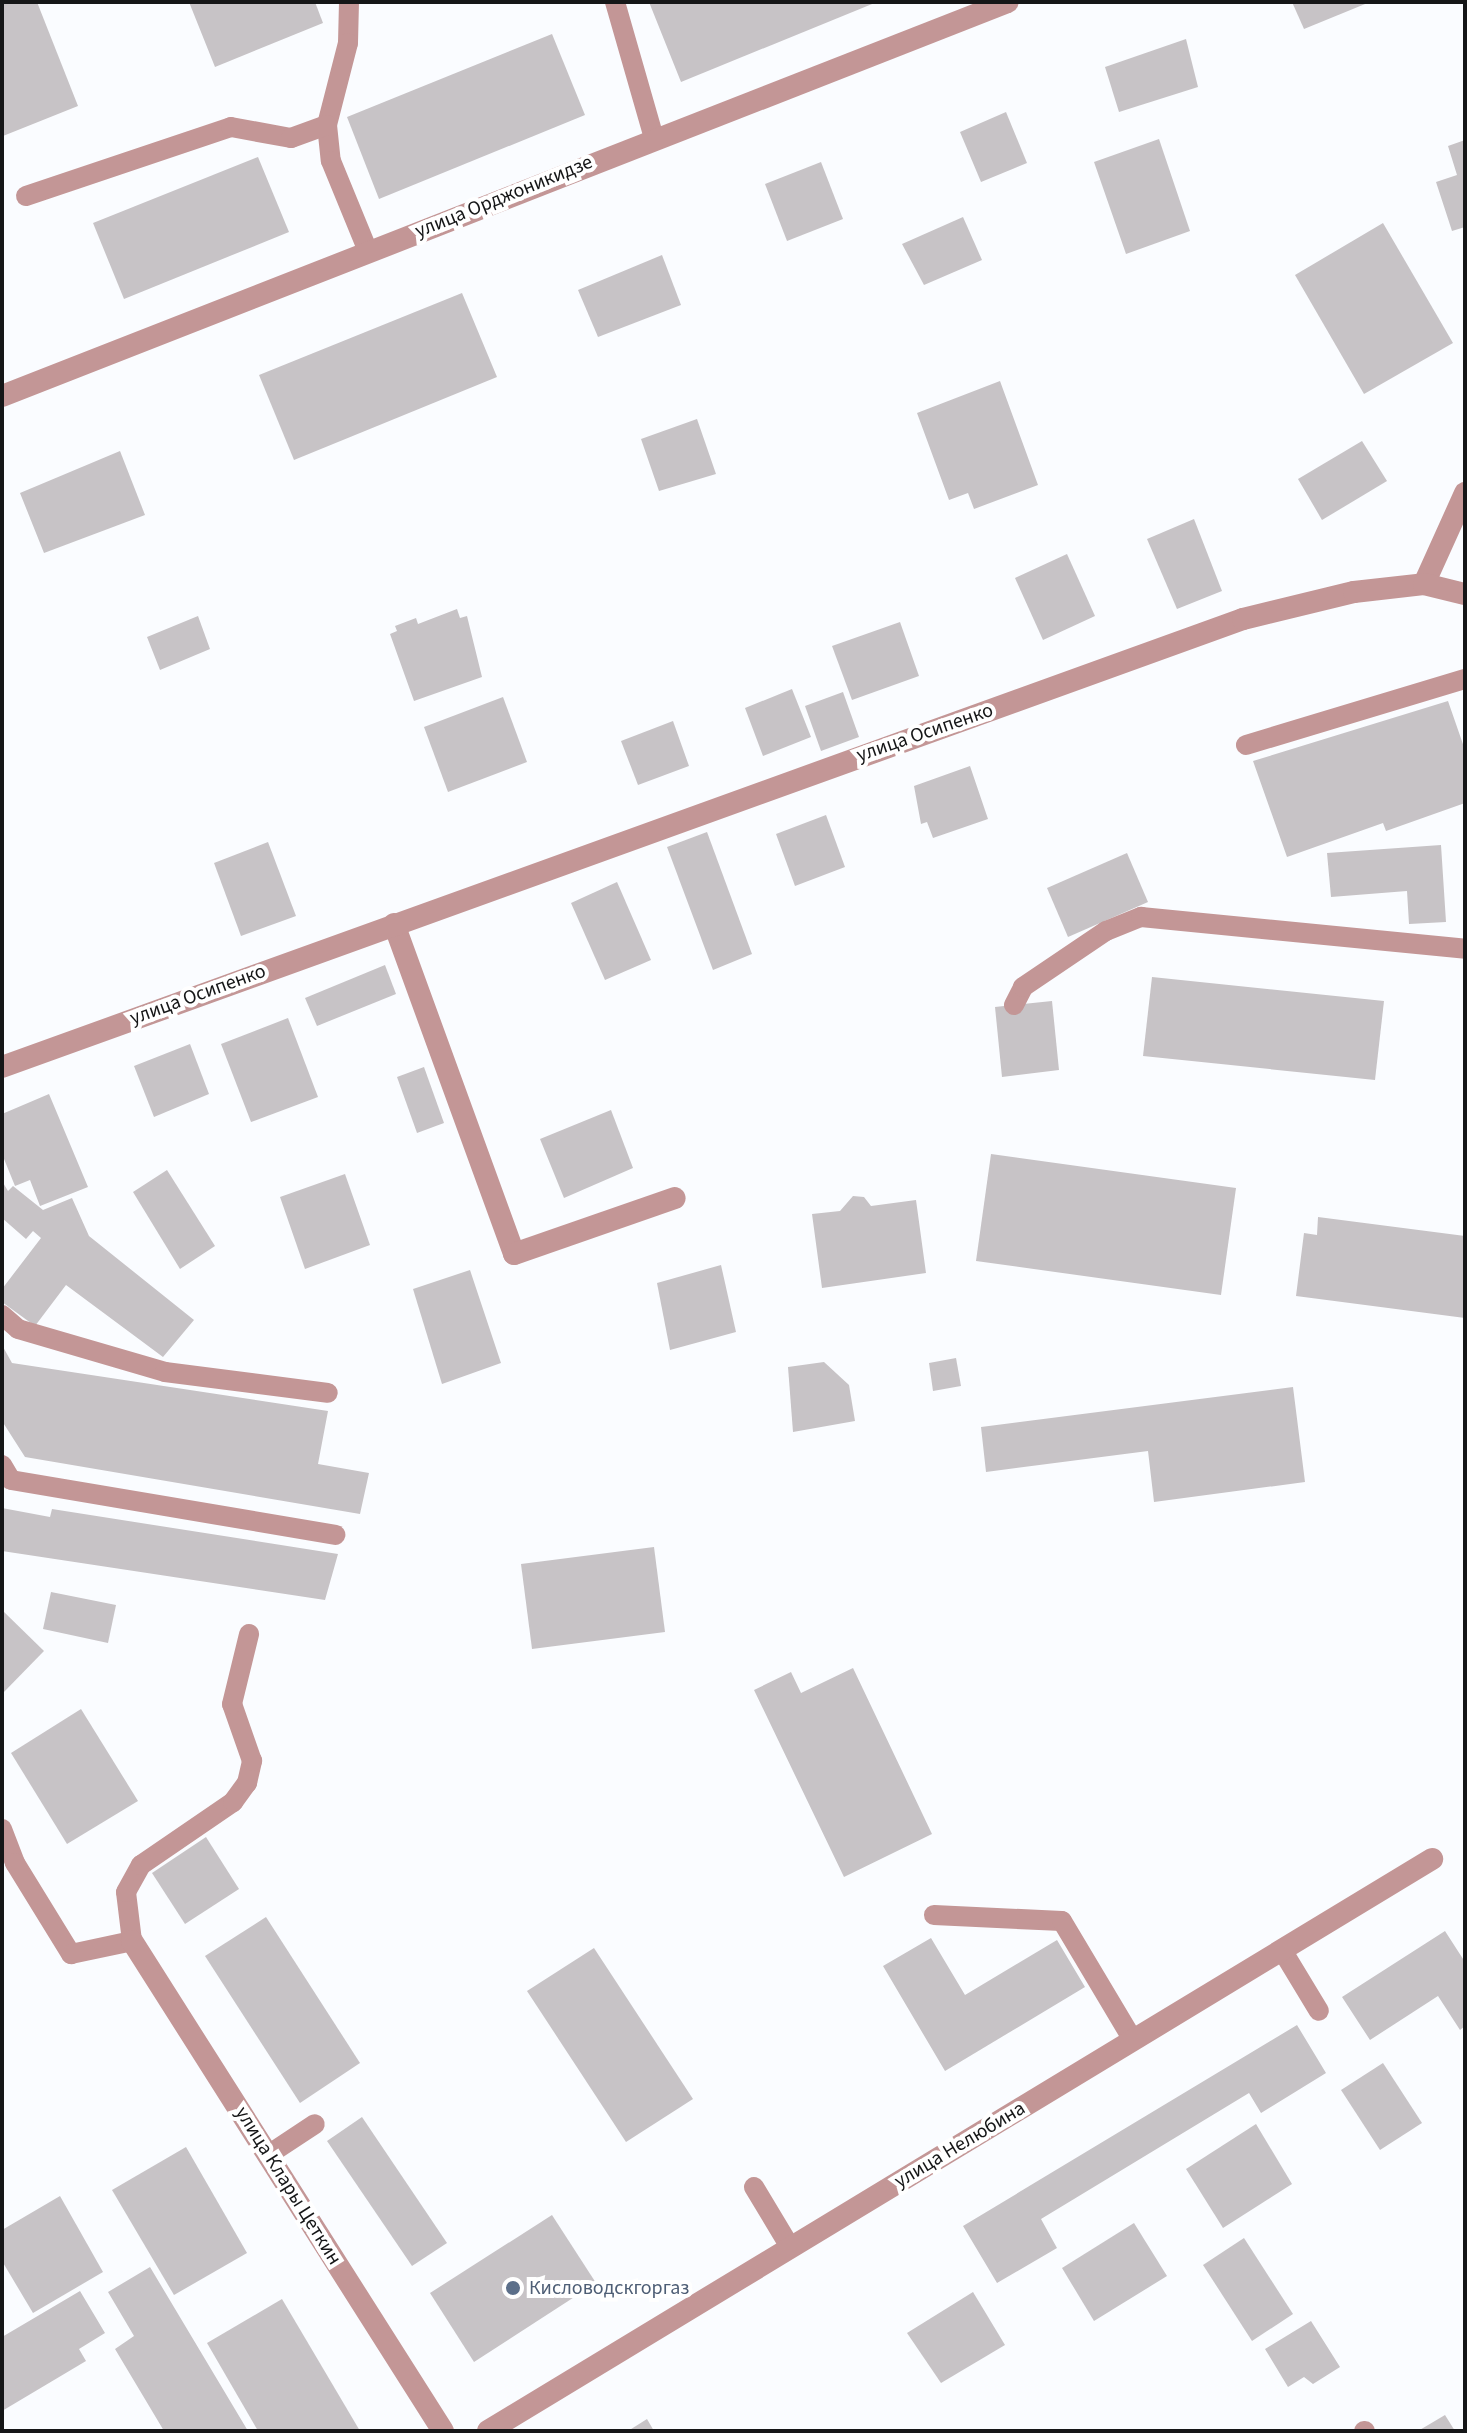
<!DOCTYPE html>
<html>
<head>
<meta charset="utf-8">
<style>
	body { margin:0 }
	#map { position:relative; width:1467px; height:2433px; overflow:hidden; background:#fafcff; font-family:"Source Sans 3",sans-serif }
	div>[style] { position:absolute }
	.building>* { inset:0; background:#c7c3c6 }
	.service>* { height:20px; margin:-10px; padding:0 10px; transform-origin:10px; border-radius:10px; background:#c39696 }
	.minor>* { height:22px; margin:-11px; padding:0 11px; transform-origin:11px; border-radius:11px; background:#c39696 }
	.dots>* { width:22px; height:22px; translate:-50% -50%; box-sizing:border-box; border:4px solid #fff; border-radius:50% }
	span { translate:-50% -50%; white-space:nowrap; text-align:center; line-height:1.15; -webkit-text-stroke:8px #fff; paint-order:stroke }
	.street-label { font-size:20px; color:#151617 }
	.service-label { font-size:20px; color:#4e5e75 }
	.left { translate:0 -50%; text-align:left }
	.frame { position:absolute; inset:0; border:4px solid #151617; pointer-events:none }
</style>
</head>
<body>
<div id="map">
	<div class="building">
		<div style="clip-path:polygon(2px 2px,37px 2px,78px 106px,3px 136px)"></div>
		<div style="clip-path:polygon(189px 2px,315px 2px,323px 23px,215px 67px)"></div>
		<div style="clip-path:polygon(649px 2px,877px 2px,681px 82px)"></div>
		<div style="clip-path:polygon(1292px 2px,1370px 2px,1304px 29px)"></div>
		<div style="clip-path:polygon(552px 34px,585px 115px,379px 199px,347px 117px)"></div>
		<div style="clip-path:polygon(1186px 39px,1198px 87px,1119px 112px,1105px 67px)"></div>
		<div style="clip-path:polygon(1006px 112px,1027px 163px,981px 182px,960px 132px)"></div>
		<div style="clip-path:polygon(1159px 139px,1190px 231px,1126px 254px,1094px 162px)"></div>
		<div style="clip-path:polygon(1465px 140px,1465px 227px,1452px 231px,1436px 182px,1457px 175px,1448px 146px)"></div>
		<div style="clip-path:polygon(258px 157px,289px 232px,124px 299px,93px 223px)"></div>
		<div style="clip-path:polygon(821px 162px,843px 219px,787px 241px,765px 184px)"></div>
		<div style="clip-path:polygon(963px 217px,982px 260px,924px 285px,902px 244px)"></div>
		<div style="clip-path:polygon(1383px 223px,1453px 343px,1364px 394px,1295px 275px)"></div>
		<div style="clip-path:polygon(662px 255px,681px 305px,598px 337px,578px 290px)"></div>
		<div style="clip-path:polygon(462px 293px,497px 377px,294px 460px,259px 375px)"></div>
		<div style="clip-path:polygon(1000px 381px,1038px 485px,974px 509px,968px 493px,949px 500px,917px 413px)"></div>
		<div style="clip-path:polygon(697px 419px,716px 474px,659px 491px,641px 439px)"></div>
		<div style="clip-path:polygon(1362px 441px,1387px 481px,1322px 520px,1298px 479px)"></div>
		<div style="clip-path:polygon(120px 451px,145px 515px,44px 553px,20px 493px)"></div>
		<div style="clip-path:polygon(1194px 519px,1222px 591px,1177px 609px,1147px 539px)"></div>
		<div style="clip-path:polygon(1067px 554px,1095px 616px,1043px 640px,1015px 578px)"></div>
		<div style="clip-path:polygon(457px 609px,460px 618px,467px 616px,482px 677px,414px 701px,390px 634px,397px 631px,395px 626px,416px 618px,418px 624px)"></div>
		<div style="clip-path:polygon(198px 616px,210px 649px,160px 670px,147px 637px)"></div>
		<div style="clip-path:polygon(900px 622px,919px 676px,852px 700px,832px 646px)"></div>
		<div style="clip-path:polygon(792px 689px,811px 737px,763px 756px,745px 708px)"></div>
		<div style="clip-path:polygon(843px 692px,859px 737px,821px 751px,805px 706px)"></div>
		<div style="clip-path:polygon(503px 697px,527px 762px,448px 792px,424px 727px)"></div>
		<div style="clip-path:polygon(1448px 701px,1465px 750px,1465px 803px,1386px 831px,1383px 823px,1287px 857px,1253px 761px)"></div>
		<div style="clip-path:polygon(673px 721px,689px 766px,638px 785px,621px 741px)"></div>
		<div style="clip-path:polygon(970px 766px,988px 819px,933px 838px,927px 822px,921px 824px,914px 786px)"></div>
		<div style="clip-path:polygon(826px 815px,845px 867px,795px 886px,776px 834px)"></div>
		<div style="clip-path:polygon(707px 832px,752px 954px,713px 970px,667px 847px)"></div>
		<div style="clip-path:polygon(268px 842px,296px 916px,241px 936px,214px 863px)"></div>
		<div style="clip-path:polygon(1441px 845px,1446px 922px,1409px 924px,1407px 891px,1331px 897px,1327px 853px)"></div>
		<div style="clip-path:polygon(1127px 853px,1148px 902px,1068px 937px,1047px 888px)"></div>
		<div style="clip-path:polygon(617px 882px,651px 960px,605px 980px,571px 903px)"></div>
		<div style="clip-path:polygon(385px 965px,396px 994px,317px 1026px,305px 998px)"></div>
		<div style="clip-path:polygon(1152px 977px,1384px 1001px,1375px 1080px,1143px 1056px)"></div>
		<div style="clip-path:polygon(1052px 1001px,1059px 1070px,1002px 1077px,995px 1007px)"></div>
		<div style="clip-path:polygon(288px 1018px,318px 1097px,251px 1122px,221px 1044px)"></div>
		<div style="clip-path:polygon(190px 1044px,209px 1094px,154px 1117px,134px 1066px)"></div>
		<div style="clip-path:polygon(424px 1067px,444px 1123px,417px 1133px,397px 1077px)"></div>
		<div style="clip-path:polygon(49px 1094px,88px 1187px,40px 1206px,30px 1180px,15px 1186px,2px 1154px,2px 1114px)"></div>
		<div style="clip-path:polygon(611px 1110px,633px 1168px,564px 1198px,540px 1139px)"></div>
		<div style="clip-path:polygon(991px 1154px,1236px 1188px,1221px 1295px,976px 1261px)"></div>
		<div style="clip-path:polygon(167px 1170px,215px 1246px,180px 1269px,133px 1192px)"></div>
		<div style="clip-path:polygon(345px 1174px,370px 1245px,305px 1269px,280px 1197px)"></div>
		<div style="clip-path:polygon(2px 1181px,8px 1191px,13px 1186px,43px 1210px,72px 1198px,89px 1236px,194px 1320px,163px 1357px,66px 1285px,35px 1326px,2px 1302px,2px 1289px,41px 1238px,33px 1231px,26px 1239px,2px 1218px)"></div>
		<div style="clip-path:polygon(853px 1196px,864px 1197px,871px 1206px,916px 1200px,926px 1273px,822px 1288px,812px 1214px,840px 1211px)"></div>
		<div style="clip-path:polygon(1318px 1217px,1465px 1236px,1465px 1318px,1296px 1296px,1304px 1233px,1317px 1235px)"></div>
		<div style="clip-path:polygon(721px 1265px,736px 1332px,670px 1350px,657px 1283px)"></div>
		<div style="clip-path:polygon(470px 1270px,501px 1363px,442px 1384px,413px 1289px)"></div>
		<div style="clip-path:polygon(2px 1345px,12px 1363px,328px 1411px,318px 1464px,369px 1473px,360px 1514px,25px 1457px,2px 1421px)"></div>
		<div style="clip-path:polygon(956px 1358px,961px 1386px,933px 1391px,929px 1363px)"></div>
		<div style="clip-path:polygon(824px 1362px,849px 1385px,855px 1421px,793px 1432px,788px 1367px)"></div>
		<div style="clip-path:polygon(1293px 1387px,1305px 1482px,1154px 1502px,1148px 1451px,986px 1472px,981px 1427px)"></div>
		<div style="clip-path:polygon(2px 1508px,50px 1517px,52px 1509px,338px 1554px,325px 1600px,2px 1551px)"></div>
		<div style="clip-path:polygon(654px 1547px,665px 1632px,532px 1649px,521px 1564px)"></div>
		<div style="clip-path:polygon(51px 1592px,116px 1605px,108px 1643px,43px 1629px)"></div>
		<div style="clip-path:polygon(2px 1610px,44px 1651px,2px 1694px)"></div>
		<div style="clip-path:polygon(853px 1668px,932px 1834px,844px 1877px,754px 1690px,791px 1672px,801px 1693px)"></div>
		<div style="clip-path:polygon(81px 1709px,138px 1801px,67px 1844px,11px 1753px)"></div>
		<div style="clip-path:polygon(206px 1837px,239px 1889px,185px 1924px,152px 1873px)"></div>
		<div style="clip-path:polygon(266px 1917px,360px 2063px,300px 2103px,205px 1956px)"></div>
		<div style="clip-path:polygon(1445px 1931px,1465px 1962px,1465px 2026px,1460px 2030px,1438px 1996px,1370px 2040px,1342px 1997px)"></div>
		<div style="clip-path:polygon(931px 1938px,965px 1995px,1057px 1940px,1085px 1987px,945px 2071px,883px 1966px)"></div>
		<div style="clip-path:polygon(594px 1948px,693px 2099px,626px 2142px,527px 1991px)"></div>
		<div style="clip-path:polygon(1297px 2025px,1326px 2073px,1261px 2113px,1249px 2093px,1041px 2219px,1057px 2248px,997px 2283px,963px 2226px)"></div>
		<div style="clip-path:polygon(1383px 2063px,1422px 2123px,1380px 2150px,1341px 2090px)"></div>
		<div style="clip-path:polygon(362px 2117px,447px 2243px,412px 2266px,327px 2141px)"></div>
		<div style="clip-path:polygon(1256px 2124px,1292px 2184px,1223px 2228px,1186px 2169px)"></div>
		<div style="clip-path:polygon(186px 2147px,247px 2253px,174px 2295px,112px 2190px)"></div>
		<div style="clip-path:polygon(60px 2196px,103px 2272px,33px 2313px,2px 2261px,2px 2230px)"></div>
		<div style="clip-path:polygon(552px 2215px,596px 2283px,474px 2362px,430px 2293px)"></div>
		<div style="clip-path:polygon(1134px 2223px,1167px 2276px,1094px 2321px,1062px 2268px)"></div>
		<div style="clip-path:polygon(1244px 2238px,1293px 2314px,1252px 2341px,1203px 2265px)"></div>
		<div style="clip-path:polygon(150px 2267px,248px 2431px,164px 2431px,115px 2349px,134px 2336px,108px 2292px)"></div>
		<div style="clip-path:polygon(80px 2291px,105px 2333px,79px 2349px,86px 2361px,2px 2411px,2px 2337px)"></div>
		<div style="clip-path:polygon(973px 2292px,1005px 2345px,941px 2383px,907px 2333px)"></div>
		<div style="clip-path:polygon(282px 2299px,360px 2431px,258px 2431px,207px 2343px)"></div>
		<div style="clip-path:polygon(1311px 2321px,1340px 2367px,1313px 2384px,1304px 2377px,1288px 2387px,1265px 2349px)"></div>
		<div style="clip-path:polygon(1445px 2415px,1455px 2431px,1418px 2431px)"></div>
		<div style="clip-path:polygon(647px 2419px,654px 2431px,628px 2431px)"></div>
	</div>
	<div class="service">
		<div style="left:349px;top:2px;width:41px;rotate:91.4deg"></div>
		<div style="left:348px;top:43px;width:85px;rotate:104.4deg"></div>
		<div style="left:327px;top:125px;width:36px;rotate:84deg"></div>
		<div style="left:331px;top:161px;width:97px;rotate:67.7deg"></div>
		<div style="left:615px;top:2px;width:141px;rotate:74deg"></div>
		<div style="left:26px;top:196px;width:216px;rotate:-18.6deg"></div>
		<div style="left:231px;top:127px;width:61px;rotate:10.4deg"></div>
		<div style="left:291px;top:138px;width:38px;rotate:-20deg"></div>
		<div style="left:1246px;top:745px;width:229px;rotate:-16.8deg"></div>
		<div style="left:1014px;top:1005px;width:20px;rotate:-63deg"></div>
		<div style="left:1023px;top:987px;width:100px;rotate:-34deg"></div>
		<div style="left:1106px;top:931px;width:38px;rotate:-22deg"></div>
		<div style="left:1141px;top:917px;width:326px;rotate:5.6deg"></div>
		<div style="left:2px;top:1315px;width:21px;rotate:41deg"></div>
		<div style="left:18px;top:1329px;width:153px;rotate:16.3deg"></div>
		<div style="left:165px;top:1372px;width:164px;rotate:7.3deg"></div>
		<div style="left:2px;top:1465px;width:17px;rotate:59deg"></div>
		<div style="left:11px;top:1480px;width:329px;rotate:9.6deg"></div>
		<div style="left:2px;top:1829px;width:36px;rotate:69deg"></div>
		<div style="left:15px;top:1863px;width:107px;rotate:58.4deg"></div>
		<div style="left:71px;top:1954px;width:62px;rotate:-12deg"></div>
		<div style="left:132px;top:1941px;width:49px;rotate:-97deg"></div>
		<div style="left:126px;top:1892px;width:31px;rotate:-61deg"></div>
		<div style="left:141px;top:1865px;width:112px;rotate:-34.4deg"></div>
		<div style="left:233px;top:1802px;width:24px;rotate:-54deg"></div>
		<div style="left:247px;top:1783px;width:23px;rotate:-77deg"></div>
		<div style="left:252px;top:1761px;width:60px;rotate:-109.3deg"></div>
		<div style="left:232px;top:1704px;width:72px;rotate:-76.3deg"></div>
		<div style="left:934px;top:1915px;width:128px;rotate:2.7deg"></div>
		<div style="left:1062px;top:1921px;width:139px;rotate:59.2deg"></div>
		<div style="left:1282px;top:1950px;width:71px;rotate:58.8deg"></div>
		<div style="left:268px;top:2155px;width:56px;rotate:-33.4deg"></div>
		<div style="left:754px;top:2187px;width:70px;rotate:59deg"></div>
		<div style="left:1364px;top:2431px;width:1px"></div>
	</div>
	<div class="minor">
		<div style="left:2px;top:396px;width:1080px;rotate:-21.39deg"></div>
		<div style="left:1424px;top:584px;width:100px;rotate:-65.7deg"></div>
		<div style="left:394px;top:924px;width:351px;rotate:70deg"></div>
		<div style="left:514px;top:1254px;width:170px;rotate:-19.2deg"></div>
		<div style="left:2px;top:1067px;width:1319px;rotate:-19.85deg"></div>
		<div style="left:1243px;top:619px;width:114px;rotate:-13.7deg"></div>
		<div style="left:1354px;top:592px;width:70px;rotate:-6.5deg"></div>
		<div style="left:1424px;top:584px;width:42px;rotate:13.7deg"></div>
		<div style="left:132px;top:1941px;width:580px;rotate:57.6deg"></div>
		<div style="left:488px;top:2431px;width:1104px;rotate:-31.21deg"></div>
	</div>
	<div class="dots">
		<div style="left:513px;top:2288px;background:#5c6f8a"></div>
	</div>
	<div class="street-label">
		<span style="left:504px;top:197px;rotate:-22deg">улица Орджоникидзе</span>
		<span style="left:925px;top:733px;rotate:-19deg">улица Осипенко</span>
		<span style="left:198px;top:995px;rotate:-20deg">улица Осипенко</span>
		<span style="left:960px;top:2145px;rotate:-31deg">улица Нелюбина</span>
		<span style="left:288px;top:2186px;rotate:58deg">улица Клары Цеткин</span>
	</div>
	<div class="service-label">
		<span class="left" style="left:529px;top:2288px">Кисловодскгоргаз</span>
	</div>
	<div class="frame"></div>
</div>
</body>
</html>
